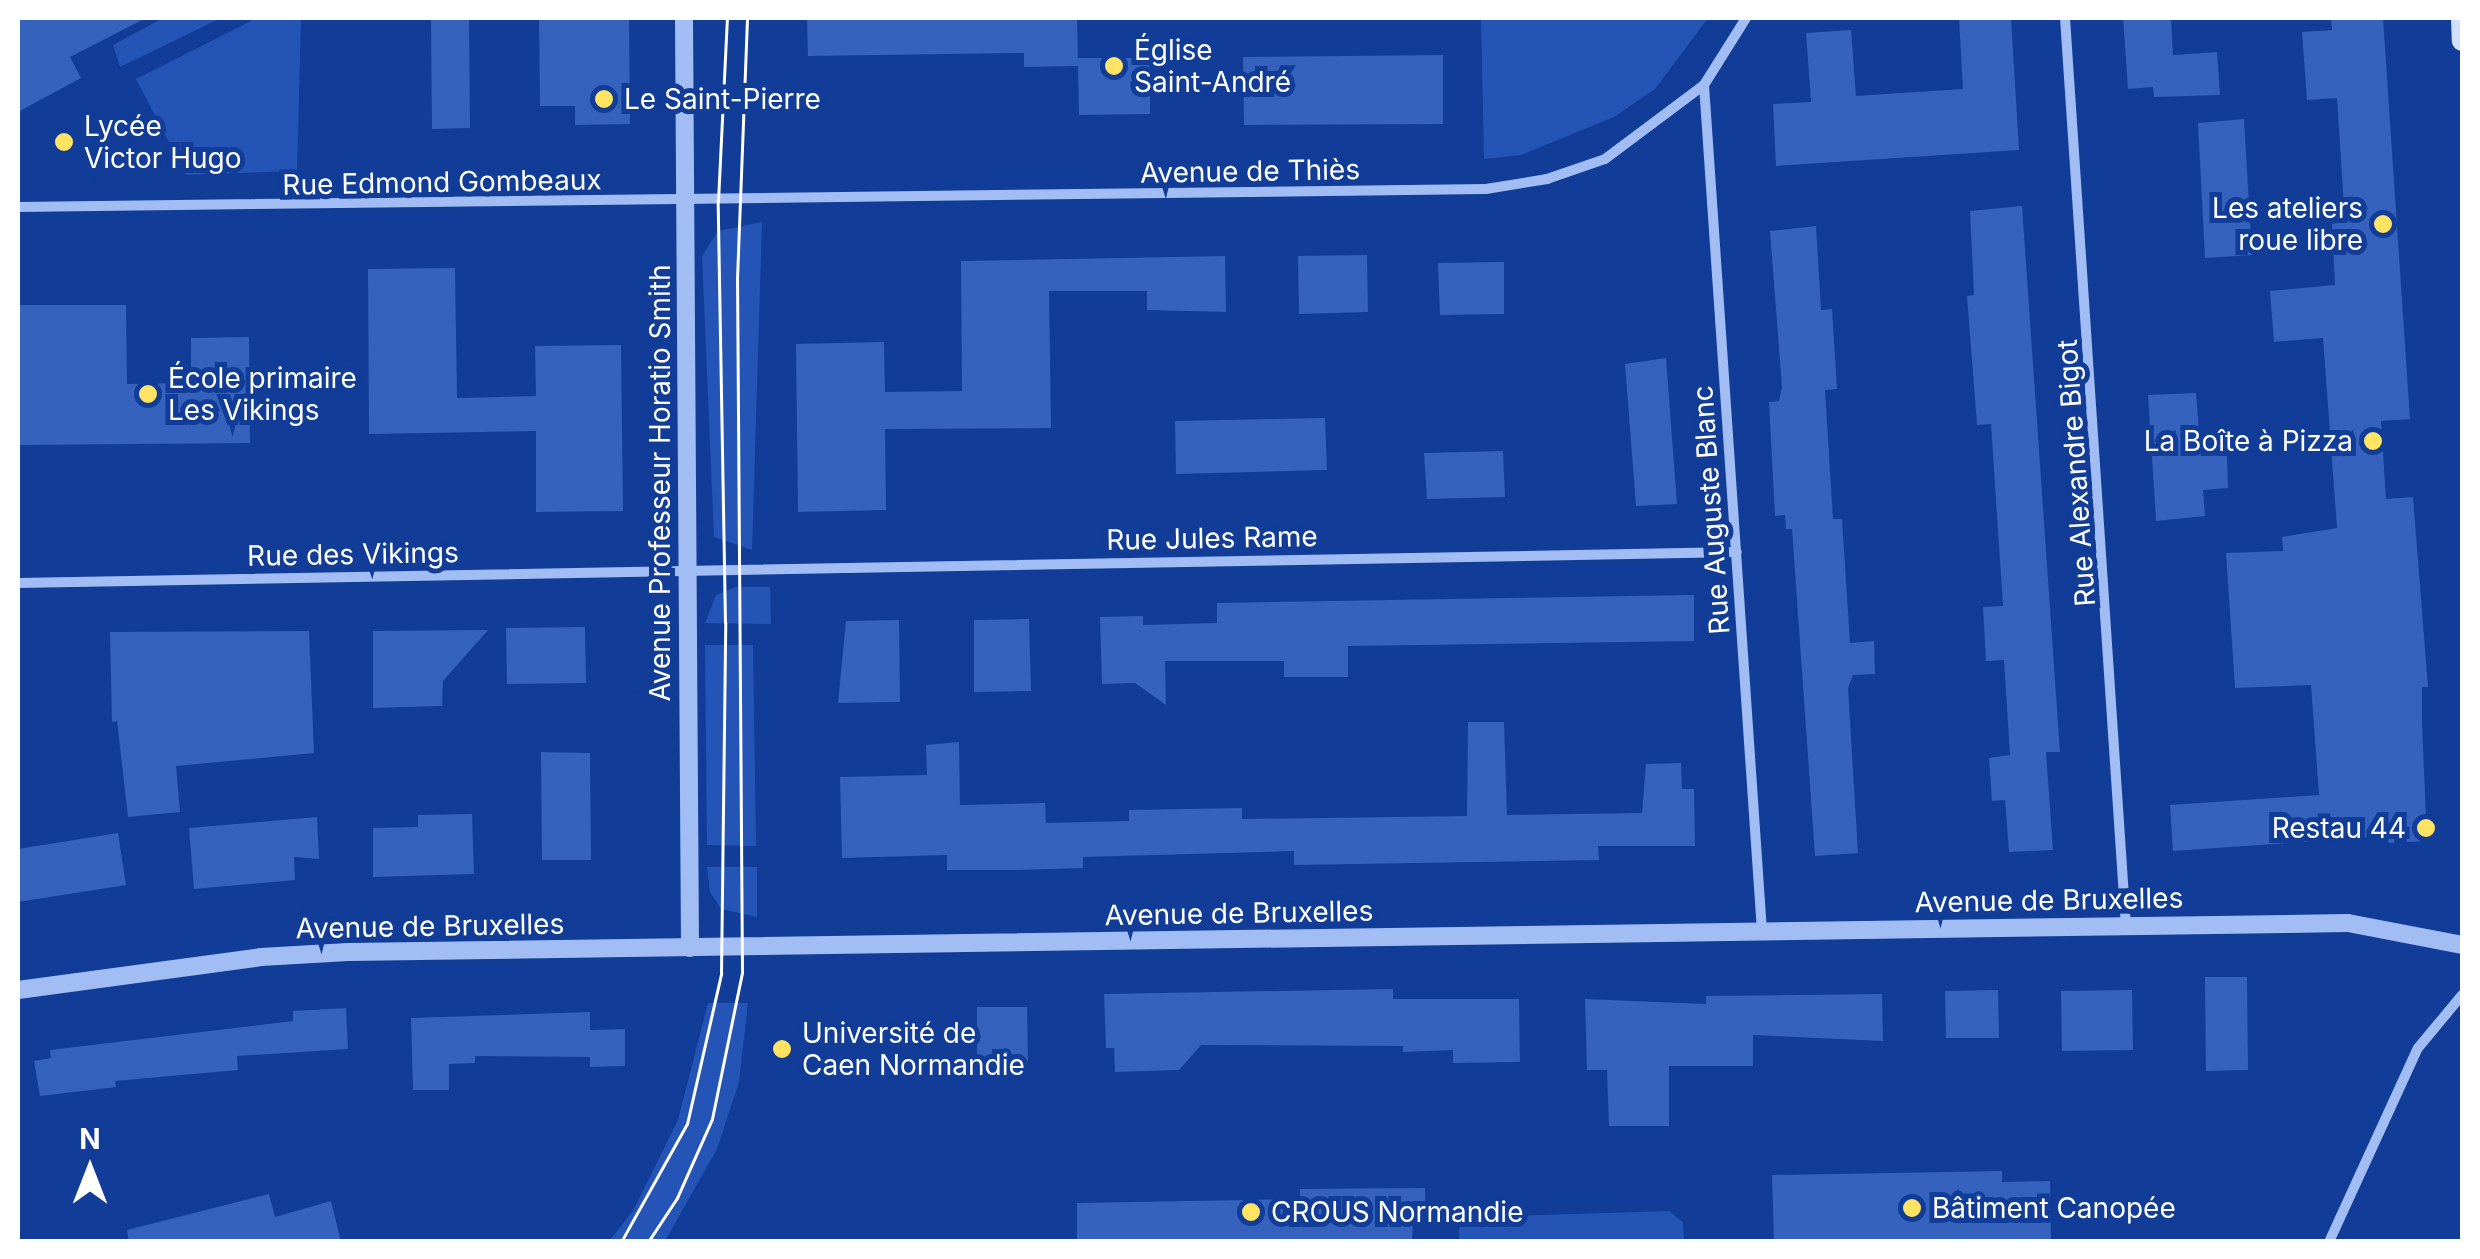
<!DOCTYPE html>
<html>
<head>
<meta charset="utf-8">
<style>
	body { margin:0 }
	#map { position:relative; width:2480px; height:1259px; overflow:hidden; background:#113c97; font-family:Inter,sans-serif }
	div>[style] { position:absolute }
	.green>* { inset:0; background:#2455b6 }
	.building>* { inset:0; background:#3562bd }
	.minor>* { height:10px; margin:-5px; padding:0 5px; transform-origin:5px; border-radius:5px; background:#a2bdf3 }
	.tertiary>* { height:18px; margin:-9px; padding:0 9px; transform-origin:9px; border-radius:9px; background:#a2bdf3 }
	.secondary>* { height:20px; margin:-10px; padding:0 10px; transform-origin:10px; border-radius:10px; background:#d2dffd }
	.tram>* { height:2.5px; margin:-1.25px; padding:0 1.25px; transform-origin:1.25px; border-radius:1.25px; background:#fff }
	.dots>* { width:28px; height:28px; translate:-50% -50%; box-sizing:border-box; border:5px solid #113c97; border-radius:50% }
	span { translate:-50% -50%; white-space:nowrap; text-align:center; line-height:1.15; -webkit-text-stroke:10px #113c97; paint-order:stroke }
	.poi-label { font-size:28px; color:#fff }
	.left { translate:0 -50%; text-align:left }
	.right { translate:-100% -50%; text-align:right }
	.street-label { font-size:28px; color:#fff }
	.frame { position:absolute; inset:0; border:20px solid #fff; pointer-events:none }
	.north { position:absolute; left:40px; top:1119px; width:100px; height:100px; -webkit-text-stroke:8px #113c97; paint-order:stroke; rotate:0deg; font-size:28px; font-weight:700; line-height:40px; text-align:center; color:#fff }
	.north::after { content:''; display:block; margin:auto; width:35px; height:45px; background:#fff; clip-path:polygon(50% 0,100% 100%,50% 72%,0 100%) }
</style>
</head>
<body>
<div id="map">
	<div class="green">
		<div style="clip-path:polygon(163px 18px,221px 18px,120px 67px,113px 45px)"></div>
		<div style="clip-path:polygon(257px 18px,301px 18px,297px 171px,186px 175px,136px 79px)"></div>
		<div style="clip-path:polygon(1481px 18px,1708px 18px,1655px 89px,1614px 117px,1521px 155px,1484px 159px)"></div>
		<div style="clip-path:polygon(762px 222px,752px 550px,714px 537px,702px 256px,718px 231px)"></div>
		<div style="clip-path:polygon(736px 587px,770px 587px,771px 624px,705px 623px,716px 595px)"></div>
		<div style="clip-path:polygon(705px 645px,753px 645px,756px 846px,707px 845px)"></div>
		<div style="clip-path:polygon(707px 867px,757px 867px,757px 917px,721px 909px,710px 892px)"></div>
		<div style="clip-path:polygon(708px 1003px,748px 1003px,739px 1082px,717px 1149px,665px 1241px,609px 1241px,633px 1211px,678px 1120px)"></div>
		<div style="clip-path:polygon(1669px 1211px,1683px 1222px,1684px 1241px,1459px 1241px,1459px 1228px,1473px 1217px)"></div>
	</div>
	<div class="building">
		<div style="clip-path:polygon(18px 18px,146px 18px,70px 57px,81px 78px,18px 112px)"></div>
		<div style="clip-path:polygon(431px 18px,469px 18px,470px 128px,432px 129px)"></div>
		<div style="clip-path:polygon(539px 18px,629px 18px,630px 124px,575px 125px,575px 106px,540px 106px)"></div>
		<div style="clip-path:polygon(807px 18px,1077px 18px,1078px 58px,1150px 58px,1150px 114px,1079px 115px,1078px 66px,1024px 67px,1024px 53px,808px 56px)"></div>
		<div style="clip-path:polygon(1959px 18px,2011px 18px,2019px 150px,1776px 166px,1773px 104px,1811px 102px,1806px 33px,1851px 30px,1856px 96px,1963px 89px)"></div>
		<div style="clip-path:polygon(2123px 18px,2171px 18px,2173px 55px,2217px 52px,2220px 95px,2154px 97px,2153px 87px,2128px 89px)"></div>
		<div style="clip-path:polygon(2331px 18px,2383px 18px,2410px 419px,2381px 421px,2386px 499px,2413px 497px,2428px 687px,2422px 687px,2422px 722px,2427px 841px,2388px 843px,2388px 836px,2173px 851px,2170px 805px,2319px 795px,2311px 685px,2235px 688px,2226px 553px,2283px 551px,2282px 537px,2337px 528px,2323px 338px,2274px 342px,2270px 291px,2335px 285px,2332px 224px,2345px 222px,2337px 98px,2307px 100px,2302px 32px,2332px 30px)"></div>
		<div style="clip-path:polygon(1443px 55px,1443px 124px,1244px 125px,1243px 57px)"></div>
		<div style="clip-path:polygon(2244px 119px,2252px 255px,2205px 258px,2198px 123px)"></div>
		<div style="clip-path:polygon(2022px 206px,2060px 752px,2046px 752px,2053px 850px,2009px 852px,2005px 800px,1992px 801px,1989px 758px,2010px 755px,2004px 660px,1986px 661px,1983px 607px,2003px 606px,1991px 424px,1977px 425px,1967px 296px,1974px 295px,1970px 211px)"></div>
		<div style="clip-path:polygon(1816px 226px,1821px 310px,1832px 309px,1837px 389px,1825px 390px,1833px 519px,1842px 519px,1850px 643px,1874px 641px,1875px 674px,1853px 675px,1848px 688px,1858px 853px,1815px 856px,1792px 529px,1786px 529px,1785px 515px,1775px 516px,1769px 402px,1779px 401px,1782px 387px,1770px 231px)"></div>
		<div style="clip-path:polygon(1367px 255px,1368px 312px,1299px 314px,1298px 256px)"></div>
		<div style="clip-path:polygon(1225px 256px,1226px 312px,1147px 310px,1147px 291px,1049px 291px,1051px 428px,885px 429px,886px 510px,798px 512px,796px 344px,884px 342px,885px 392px,962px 391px,961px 261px)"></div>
		<div style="clip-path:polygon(1504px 262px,1504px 314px,1440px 315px,1438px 263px)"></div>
		<div style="clip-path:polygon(455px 268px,457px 398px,536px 396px,535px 346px,621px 345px,623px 511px,536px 512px,536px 431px,369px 434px,368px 269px)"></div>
		<div style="clip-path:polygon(18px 305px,126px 305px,127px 384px,191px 383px,191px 338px,249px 337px,250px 443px,18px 445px)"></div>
		<div style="clip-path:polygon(1666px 358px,1677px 504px,1636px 506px,1625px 364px)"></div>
		<div style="clip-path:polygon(2196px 393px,2201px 456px,2227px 455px,2228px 488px,2203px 490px,2205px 516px,2156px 521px,2148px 395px)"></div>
		<div style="clip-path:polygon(1325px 418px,1327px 470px,1176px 474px,1175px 421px)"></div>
		<div style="clip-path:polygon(1503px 451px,1505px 497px,1427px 499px,1424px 453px)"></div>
		<div style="clip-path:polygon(1694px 595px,1694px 641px,1348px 646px,1348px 677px,1284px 677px,1284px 661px,1165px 661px,1166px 705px,1135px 683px,1102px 684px,1100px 617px,1143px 616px,1143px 625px,1217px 623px,1217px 603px)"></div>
		<div style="clip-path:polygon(1029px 619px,1031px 691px,974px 692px,974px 620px)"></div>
		<div style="clip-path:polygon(899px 620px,900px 702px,838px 703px,846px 621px)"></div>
		<div style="clip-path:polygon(585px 627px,586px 683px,507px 684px,506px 628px)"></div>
		<div style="clip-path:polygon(488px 630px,443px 681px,442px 706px,373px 708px,373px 631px)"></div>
		<div style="clip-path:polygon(309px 631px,314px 753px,176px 766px,180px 812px,128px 817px,117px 721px,112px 722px,110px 632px)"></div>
		<div style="clip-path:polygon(1468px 722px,1504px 722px,1507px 815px,1642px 813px,1646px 764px,1681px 763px,1682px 789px,1694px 789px,1695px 846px,1598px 846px,1599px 860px,1294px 865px,1294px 851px,1083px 857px,1083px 868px,1015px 870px,947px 870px,947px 855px,842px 858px,840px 777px,927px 775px,926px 745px,959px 742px,960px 805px,1045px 803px,1046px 823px,1129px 821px,1129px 810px,1242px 808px,1242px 819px,1467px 816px)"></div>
		<div style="clip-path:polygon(541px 752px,590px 753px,591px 860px,542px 860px)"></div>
		<div style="clip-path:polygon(472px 814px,474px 874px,373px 877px,373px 828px,418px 827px,418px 815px)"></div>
		<div style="clip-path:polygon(317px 817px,319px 859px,294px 857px,295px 880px,194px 889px,189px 828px)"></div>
		<div style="clip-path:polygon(118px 833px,126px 885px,18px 902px,18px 849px)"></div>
		<div style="clip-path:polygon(2205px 977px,2247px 977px,2248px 1070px,2206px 1071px)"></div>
		<div style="clip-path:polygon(1393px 989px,1393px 999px,1519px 999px,1520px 1062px,1453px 1063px,1453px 1050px,1403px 1052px,1403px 1046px,1201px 1045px,1179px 1070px,1115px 1072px,1114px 1048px,1106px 1048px,1104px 994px)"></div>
		<div style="clip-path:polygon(1998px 990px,1999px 1038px,1946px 1038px,1945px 991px)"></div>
		<div style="clip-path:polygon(2132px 990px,2133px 1050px,2062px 1051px,2061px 991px)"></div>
		<div style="clip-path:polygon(1882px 994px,1883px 1041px,1753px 1035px,1753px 1066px,1669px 1066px,1669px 1126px,1609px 1126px,1607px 1070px,1587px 1070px,1585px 999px,1706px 1004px,1706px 996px)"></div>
		<div style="clip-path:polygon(977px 1007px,1027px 1007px,1028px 1068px,977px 1069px)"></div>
		<div style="clip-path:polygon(346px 1008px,348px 1049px,237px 1056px,238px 1070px,115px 1081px,116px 1087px,40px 1096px,34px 1061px,51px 1058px,50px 1050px,293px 1021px,293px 1011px)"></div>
		<div style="clip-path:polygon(590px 1012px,590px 1030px,625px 1029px,625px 1066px,590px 1067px,590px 1057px,475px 1056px,475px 1063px,449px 1064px,449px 1090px,413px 1090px,411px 1018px)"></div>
		<div style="clip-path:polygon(2002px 1171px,2002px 1182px,2050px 1181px,2051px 1242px,1774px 1242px,1772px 1175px)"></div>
		<div style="clip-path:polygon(1425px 1188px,1426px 1221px,1413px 1221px,1412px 1242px,1077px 1242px,1077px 1203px,1300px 1199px,1300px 1189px)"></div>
		<div style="clip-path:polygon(269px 1194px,275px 1217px,331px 1201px,341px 1242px,129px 1242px,127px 1230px)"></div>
	</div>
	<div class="minor">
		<div style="left:2065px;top:18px;width:911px;rotate:86.16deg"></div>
		<div style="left:1704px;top:85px;width:849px;rotate:86.08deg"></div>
		<div style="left:18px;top:207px;width:1468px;rotate:-0.7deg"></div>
		<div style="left:1486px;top:189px;width:62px;rotate:-9.3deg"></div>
		<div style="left:1547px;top:179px;width:61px;rotate:-19deg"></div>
		<div style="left:1605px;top:159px;width:124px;rotate:-36.8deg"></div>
		<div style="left:1704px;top:85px;width:79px;rotate:-57.9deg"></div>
		<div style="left:18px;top:583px;width:1719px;rotate:-1.03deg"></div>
		<div style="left:2329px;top:1242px;width:213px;rotate:-65.4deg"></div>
		<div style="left:2418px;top:1048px;width:69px;rotate:-50.3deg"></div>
	</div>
	<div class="tertiary">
		<div style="left:684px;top:18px;width:930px;rotate:89.63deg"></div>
		<div style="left:18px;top:990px;width:245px;rotate:-7.7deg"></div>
		<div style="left:261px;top:957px;width:87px;rotate:-3.3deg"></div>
		<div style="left:348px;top:952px;width:2000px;rotate:-0.83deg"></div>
		<div style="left:2348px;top:923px;width:116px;rotate:10.9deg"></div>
	</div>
	<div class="secondary">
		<div style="left:2461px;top:18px;width:23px;rotate:88deg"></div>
	</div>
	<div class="tram">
		<div style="left:621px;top:1242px;width:135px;rotate:-60.8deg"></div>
		<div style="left:687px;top:1124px;width:154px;rotate:-77.2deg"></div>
		<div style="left:721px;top:974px;width:351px;rotate:-89.3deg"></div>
		<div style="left:725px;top:623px;width:422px;rotate:-91deg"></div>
		<div style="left:718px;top:201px;width:183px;rotate:-87.2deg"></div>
		<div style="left:648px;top:1242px;width:53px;rotate:-56.6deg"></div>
		<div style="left:677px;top:1198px;width:86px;rotate:-66.1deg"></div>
		<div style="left:712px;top:1119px;width:149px;rotate:-78.4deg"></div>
		<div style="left:742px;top:973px;width:694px;rotate:-90.41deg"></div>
		<div style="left:737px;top:279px;width:261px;rotate:-87.8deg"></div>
	</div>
	<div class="dots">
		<div style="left:1114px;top:66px;background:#ffe464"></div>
		<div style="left:604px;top:99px;background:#ffe464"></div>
		<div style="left:64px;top:142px;background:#ffe464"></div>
		<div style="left:2383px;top:224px;background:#ffe464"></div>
		<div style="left:148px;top:394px;background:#ffe464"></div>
		<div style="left:2373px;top:441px;background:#ffe464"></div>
		<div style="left:2426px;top:828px;background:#ffe464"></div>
		<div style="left:782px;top:1049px;background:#ffe464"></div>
		<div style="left:1912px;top:1208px;background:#ffe464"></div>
		<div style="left:1251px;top:1212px;background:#ffe464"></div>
	</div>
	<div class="poi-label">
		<span class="left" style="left:1134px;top:66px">Église<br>Saint-André</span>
		<span class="left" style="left:624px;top:99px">Le Saint-Pierre</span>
		<span class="left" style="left:84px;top:142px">Lycée<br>Victor Hugo</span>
		<span class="right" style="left:2363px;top:224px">Les ateliers<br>roue libre</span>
		<span class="left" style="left:168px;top:394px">École primaire<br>Les Vikings</span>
		<span class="right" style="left:2353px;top:441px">La Boîte à Pizza</span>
		<span class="right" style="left:2406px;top:828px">Restau 44</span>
		<span class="left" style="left:802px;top:1049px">Université de<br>Caen Normandie</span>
		<span class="left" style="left:1932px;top:1208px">Bâtiment Canopée</span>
		<span class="left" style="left:1271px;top:1212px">CROUS Normandie</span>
	</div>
	<div class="street-label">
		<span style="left:1250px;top:171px;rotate:-1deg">Avenue de Thiès</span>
		<span style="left:442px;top:182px;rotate:-1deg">Rue Edmond Gombeaux</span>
		<span style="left:2076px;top:473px;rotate:-94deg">Rue Alexandre Bigot</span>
		<span style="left:660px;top:483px;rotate:-90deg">Avenue Professeur Horatio Smith</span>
		<span style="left:1711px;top:510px;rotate:-94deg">Rue Auguste Blanc</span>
		<span style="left:1212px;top:538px;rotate:-1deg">Rue Jules Rame</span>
		<span style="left:353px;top:554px;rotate:-1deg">Rue des Vikings</span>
		<span style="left:2049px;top:900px;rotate:-1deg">Avenue de Bruxelles</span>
		<span style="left:1239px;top:913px;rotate:-1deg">Avenue de Bruxelles</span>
		<span style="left:430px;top:926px;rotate:-1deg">Avenue de Bruxelles</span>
	</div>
	<div class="frame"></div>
	<div class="north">N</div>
</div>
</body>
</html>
